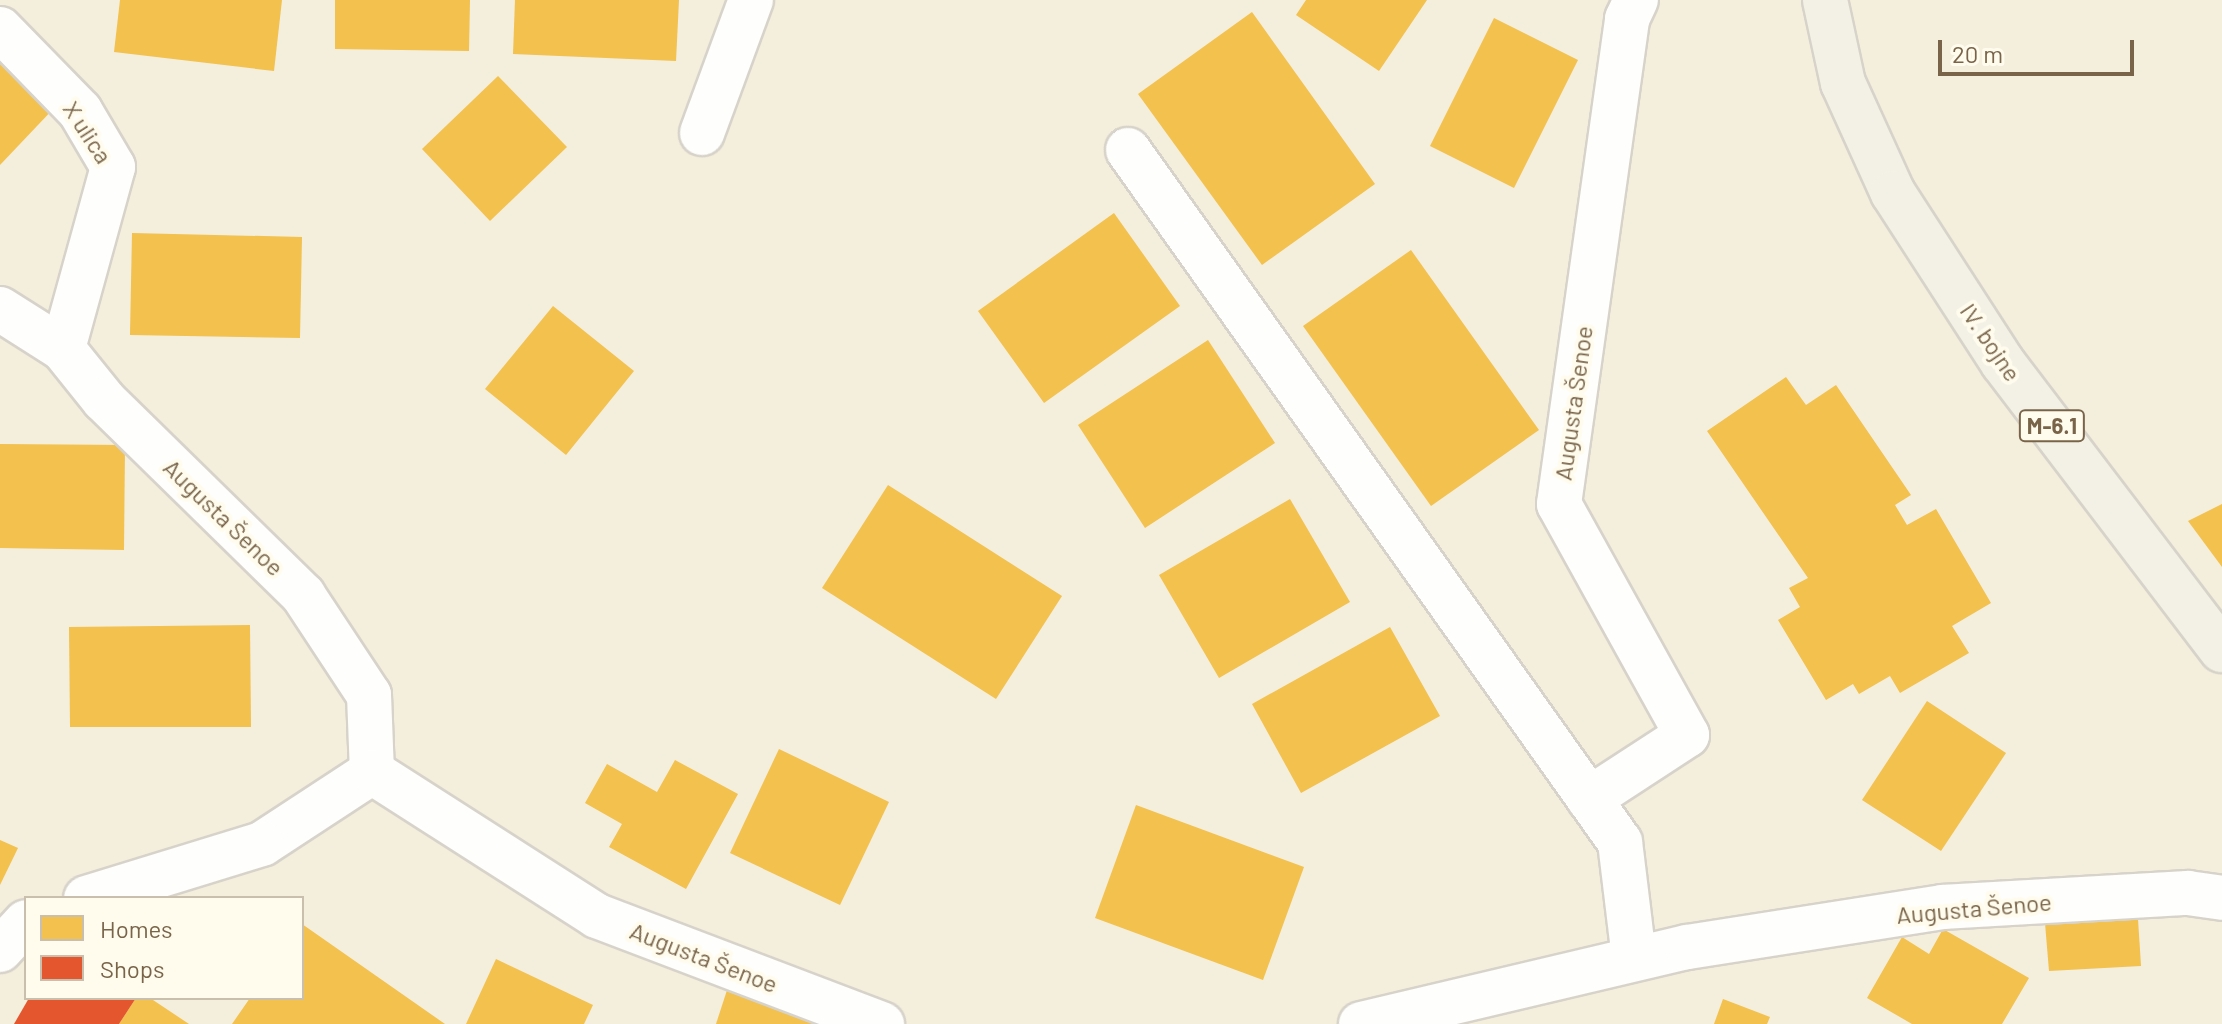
<!DOCTYPE html>
<html>
<head>
<meta charset="utf-8">
<style>
	body { margin:0 }
	#map { position:relative; width:2222px; height:1024px; overflow:hidden; background:#f8f6ec; font-family:Barlow,sans-serif }
	div>[style] { position:absolute }
	.residential>* { inset:0; background:#f4eedc }
	.homes>* { inset:0; background:#f2c14e }
	.shops>* { inset:0; background:#e4572e }
	.roads { filter:drop-shadow(2px 0 #d7d3ca) drop-shadow(-2px 0 #d7d3ca) drop-shadow(0 2px #d7d3ca) drop-shadow(0 -2px #d7d3ca) }
	.minor>* { height:44px; margin:-22px; padding:0 22px; transform-origin:22px; border-radius:22px; background:#fefefc }
	.major>* { height:44px; margin:-22px; padding:0 22px; transform-origin:22px; border-radius:22px; background:#f3f1e5 }
	span { translate:-50% -50%; white-space:nowrap; text-align:center; line-height:1.15; -webkit-text-stroke:8px #fffcee; paint-order:stroke }
	.shield-label span { padding:2px 6px; background:#fffcee; border:2px solid; border-radius:6px; -webkit-text-stroke-width:0 }
	.shield-label { font-size:22px; color:#796449; font-weight:700 }
	.street-label { font-size:24px; color:#796449 }
	.legend { position:absolute; left:24px; top:896px; width:280px; height:104px; box-sizing:border-box; background:#fffcee; border:2px solid #c9bfac; margin:0; padding:10px 14px; list-style:none; font-size:24px; color:#796449 }
	.legend li { display:flex; align-items:center; gap:16px; height:40px }
	.legend b { width:40px; border:2px solid #c9bfac }
	.scale { position:absolute; left:1938px; top:40px; width:196px; height:36px; box-sizing:border-box; border:4px solid #796449; border-top:0; padding-left:10px; font-size:24px; line-height:28px; white-space:nowrap; color:#796449; -webkit-text-stroke:6px #fffcee; paint-order:stroke }
</style>
</head>
<body>
<div id="map">
	<div class="residential">
		<div style="clip-path:polygon(evenodd,0 0,2222px 0,2222px 1024px,0 1024px,0 0,26px 898px,302px 898px,302px 998px,26px 998px,26px 898px)"></div>
	</div>
	<div class="homes">
		<div style="clip-path:polygon(120px 0,282px 0,274px 71px,114px 52px)"></div>
		<div style="clip-path:polygon(335px 0,470px 0,469px 51px,335px 49px)"></div>
		<div style="clip-path:polygon(515px 0,679px 0,676px 61px,513px 54px)"></div>
		<div style="clip-path:polygon(1306px 0,1427px 0,1379px 71px,1296px 15px)"></div>
		<div style="clip-path:polygon(1252px 12px,1375px 184px,1262px 265px,1138px 94px)"></div>
		<div style="clip-path:polygon(1494px 18px,1578px 60px,1514px 188px,1430px 146px)"></div>
		<div style="clip-path:polygon(0 53px,56px 106px,0 165px)"></div>
		<div style="clip-path:polygon(498px 76px,567px 147px,490px 221px,422px 149px)"></div>
		<div style="clip-path:polygon(1114px 213px,1180px 306px,1044px 403px,978px 311px)"></div>
		<div style="clip-path:polygon(132px 233px,302px 237px,300px 338px,130px 335px)"></div>
		<div style="clip-path:polygon(1411px 250px,1539px 430px,1431px 506px,1303px 326px)"></div>
		<div style="clip-path:polygon(553px 306px,634px 371px,566px 455px,485px 389px)"></div>
		<div style="clip-path:polygon(1208px 340px,1275px 443px,1145px 528px,1078px 425px)"></div>
		<div style="clip-path:polygon(1786px 377px,1806px 405px,1836px 385px,1911px 495px,1895px 505px,1907px 525px,1936px 509px,1991px 603px,1952px 626px,1969px 653px,1900px 693px,1890px 676px,1859px 694px,1853px 684px,1826px 700px,1778px 620px,1800px 607px,1789px 588px,1808px 578px,1707px 431px)"></div>
		<div style="clip-path:polygon(0 444px,125px 445px,124px 550px,0 548px)"></div>
		<div style="clip-path:polygon(888px 485px,1062px 596px,996px 699px,822px 588px)"></div>
		<div style="clip-path:polygon(1290px 499px,1350px 602px,1219px 678px,1159px 575px)"></div>
		<div style="clip-path:polygon(2222px 504px,2222px 567px,2188px 521px)"></div>
		<div style="clip-path:polygon(250px 625px,251px 727px,70px 727px,69px 627px)"></div>
		<div style="clip-path:polygon(1390px 627px,1440px 716px,1301px 793px,1252px 704px)"></div>
		<div style="clip-path:polygon(1927px 701px,2006px 753px,1941px 851px,1862px 800px)"></div>
		<div style="clip-path:polygon(779px 749px,889px 802px,840px 905px,730px 853px)"></div>
		<div style="clip-path:polygon(675px 760px,738px 794px,686px 889px,609px 847px,622px 824px,585px 803px,607px 764px,657px 792px)"></div>
		<div style="clip-path:polygon(1136px 805px,1304px 867px,1263px 980px,1095px 918px)"></div>
		<div style="clip-path:polygon(0 840px,18px 848px,0 885px)"></div>
		<div style="clip-path:polygon(2138px 919px,2141px 966px,2049px 971px,2045px 923px)"></div>
		<div style="clip-path:polygon(302px 924px,445px 1024px,232px 1024px,250px 998px,302px 998px)"></div>
		<div style="clip-path:polygon(1943px 929px,2029px 978px,2002px 1024px,1912px 1024px,1867px 998px,1902px 937px,1929px 954px)"></div>
		<div style="clip-path:polygon(496px 959px,593px 1005px,584px 1024px,466px 1024px)"></div>
		<div style="clip-path:polygon(729px 984px,835px 1024px,716px 1024px)"></div>
		<div style="clip-path:polygon(136px 998px,150px 998px,189px 1024px,119px 1024px)"></div>
		<div style="clip-path:polygon(1723px 999px,1770px 1017px,1767px 1024px,1714px 1024px)"></div>
	</div>
	<div class="shops">
		<div style="clip-path:polygon(29px 998px,136px 998px,119px 1024px,14px 1024px)"></div>
	</div>
	<div class="roads">
		<div class="minor">
			<div style="left:0;top:29px;width:115px;rotate:45.7deg"></div>
			<div style="left:80px;top:111px;width:65px;rotate:59.5deg"></div>
			<div style="left:113px;top:167px;width:189px;rotate:105.4deg"></div>
			<div style="left:702px;top:133px;width:142px;rotate:-69.8deg"></div>
			<div style="left:1128px;top:150px;width:849px;rotate:54.59deg"></div>
			<div style="left:1620px;top:842px;width:117px;rotate:83.1deg"></div>
			<div style="left:0;top:309px;width:75px;rotate:32.4deg"></div>
			<div style="left:63px;top:349px;width:65px;rotate:51.2deg"></div>
			<div style="left:104px;top:400px;width:279px;rotate:44.4deg"></div>
			<div style="left:303px;top:595px;width:120px;rotate:56.6deg"></div>
			<div style="left:369px;top:695px;width:77px;rotate:87.8deg"></div>
			<div style="left:372px;top:772px;width:131px;rotate:146.8deg"></div>
			<div style="left:262px;top:844px;width:184px;rotate:162.9deg"></div>
			<div style="left:372px;top:772px;width:267px;rotate:32.6deg"></div>
			<div style="left:597px;top:916px;width:305px;rotate:20.8deg"></div>
			<div style="left:1589px;top:799px;width:117px;rotate:-33.1deg"></div>
			<div style="left:1687px;top:735px;width:264px;rotate:-119deg"></div>
			<div style="left:1559px;top:504px;width:490px;rotate:-82deg"></div>
			<div style="left:1627px;top:19px;width:21px;rotate:-65deg"></div>
			<div style="left:0;top:950px;width:38px;rotate:-47deg"></div>
			<div style="left:1361px;top:1024px;width:335px;rotate:-13.3deg"></div>
			<div style="left:1687px;top:947px;width:258px;rotate:-8.9deg"></div>
			<div style="left:1942px;top:907px;width:246px;rotate:-3.3deg"></div>
			<div style="left:2188px;top:893px;width:34px;rotate:8deg"></div>
		</div>
		<div class="major">
			<div style="left:1825px;top:0;width:85px;rotate:77.8deg"></div>
			<div style="left:1843px;top:83px;width:121px;rotate:65.6deg"></div>
			<div style="left:1893px;top:193px;width:202px;rotate:57.1deg"></div>
			<div style="left:2003px;top:363px;width:361px;rotate:52.7deg"></div>
		</div>
	</div>
	<div class="shield-label">
		<span style="left:2052px;top:426px">M-6.1</span>
	</div>
	<div class="street-label">
		<span style="left:88px;top:132px;rotate:57deg">X ulica</span>
		<span style="left:1991px;top:342px;rotate:56deg">IV. bojne</span>
		<span style="left:1573px;top:403px;rotate:-82deg">Augusta Šenoe</span>
		<span style="left:224px;top:517px;rotate:44deg">Augusta Šenoe</span>
		<span style="left:1974px;top:908px;rotate:-5deg">Augusta Šenoe</span>
		<span style="left:704px;top:957px;rotate:21deg">Augusta Šenoe</span>
	</div>
	<ul class="legend">
	<li><b style="height:22px;background:#f2c14e"></b>Homes</li>
	<li><b style="height:22px;background:#e4572e"></b>Shops</li>
	</ul>
	<div class="scale">20 m</div>
</div>
</body>
</html>
